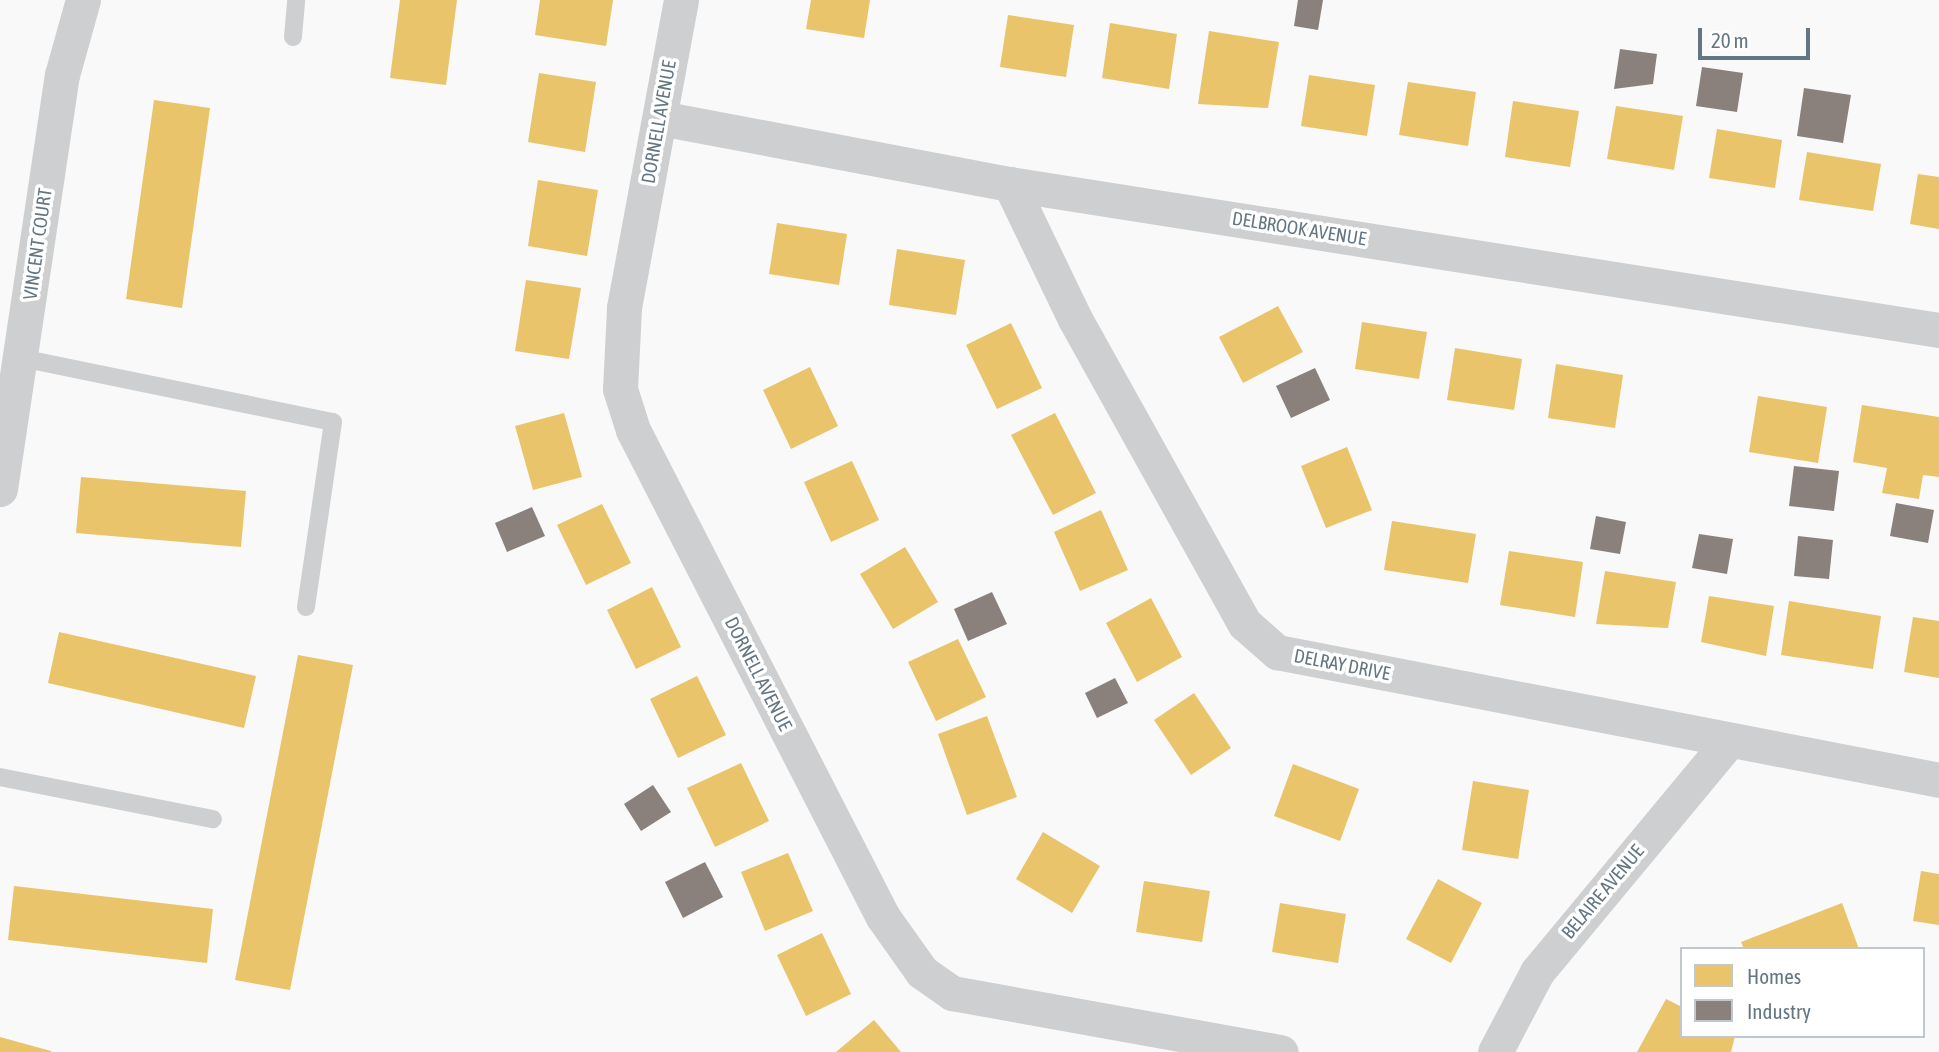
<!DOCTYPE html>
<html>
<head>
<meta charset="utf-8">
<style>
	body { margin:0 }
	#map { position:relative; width:1939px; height:1052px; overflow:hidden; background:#f9f9f9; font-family:"Asap Condensed",sans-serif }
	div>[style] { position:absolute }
	.homes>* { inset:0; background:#e9c46a }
	.industry>* { inset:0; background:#8a817c }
	.lane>* { height:18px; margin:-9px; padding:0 9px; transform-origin:9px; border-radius:9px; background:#cecfd0 }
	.street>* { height:35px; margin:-17.5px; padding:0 17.5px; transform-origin:17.5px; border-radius:17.5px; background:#cecfd0 }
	span { translate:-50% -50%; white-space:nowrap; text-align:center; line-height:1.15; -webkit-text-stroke:7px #fff; paint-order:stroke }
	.street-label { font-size:19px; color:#657683 }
	.legend { position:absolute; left:1680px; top:947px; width:245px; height:91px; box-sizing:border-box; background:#fff; border:2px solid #c1c8cd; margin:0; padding:9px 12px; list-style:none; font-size:21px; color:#657683 }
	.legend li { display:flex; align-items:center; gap:14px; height:35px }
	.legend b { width:35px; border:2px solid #c1c8cd }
	.scale { position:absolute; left:1698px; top:28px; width:112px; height:32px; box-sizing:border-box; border:4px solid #657683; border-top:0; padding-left:9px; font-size:21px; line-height:24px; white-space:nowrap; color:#657683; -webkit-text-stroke:5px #fff; paint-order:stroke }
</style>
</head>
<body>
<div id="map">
	<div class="homes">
		<div style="clip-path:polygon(400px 0,457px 0,446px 85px,390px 78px)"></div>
		<div style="clip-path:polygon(540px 0,613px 0,606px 46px,535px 35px)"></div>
		<div style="clip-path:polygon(811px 0,870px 0,864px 38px,806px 29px)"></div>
		<div style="clip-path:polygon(1008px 15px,1074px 25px,1066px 77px,1000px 67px)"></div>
		<div style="clip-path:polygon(1110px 23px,1177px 34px,1169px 89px,1102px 78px)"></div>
		<div style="clip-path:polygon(1209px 31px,1279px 42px,1268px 108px,1198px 104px)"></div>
		<div style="clip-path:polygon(539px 73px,596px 82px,585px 152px,528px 142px)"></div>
		<div style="clip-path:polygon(1309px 75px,1375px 85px,1367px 136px,1301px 126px)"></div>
		<div style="clip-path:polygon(1408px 82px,1476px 92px,1468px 146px,1399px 135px)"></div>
		<div style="clip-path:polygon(154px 100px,210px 108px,182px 308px,126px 299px)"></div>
		<div style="clip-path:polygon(1513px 101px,1579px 111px,1570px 167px,1505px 157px)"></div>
		<div style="clip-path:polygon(1616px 106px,1683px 116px,1674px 170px,1607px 159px)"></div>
		<div style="clip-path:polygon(1717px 129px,1782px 140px,1775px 188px,1709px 178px)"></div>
		<div style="clip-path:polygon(1807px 152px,1881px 164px,1873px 211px,1799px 200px)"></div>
		<div style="clip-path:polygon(1918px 174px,1939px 177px,1939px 229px,1910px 224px)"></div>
		<div style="clip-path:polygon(538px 180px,598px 190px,587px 256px,528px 246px)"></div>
		<div style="clip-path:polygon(777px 223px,847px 234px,839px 285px,769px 274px)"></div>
		<div style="clip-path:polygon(897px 249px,965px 260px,956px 315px,889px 305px)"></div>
		<div style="clip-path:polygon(526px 280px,581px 288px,569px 359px,515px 351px)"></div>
		<div style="clip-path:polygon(1278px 306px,1303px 352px,1243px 383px,1219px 337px)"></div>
		<div style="clip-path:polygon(1362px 322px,1427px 332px,1419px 379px,1355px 369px)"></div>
		<div style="clip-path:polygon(1011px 323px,1042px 388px,997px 409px,966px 345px)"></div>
		<div style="clip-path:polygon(1455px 348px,1522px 359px,1514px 410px,1447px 400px)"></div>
		<div style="clip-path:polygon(1556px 364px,1623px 375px,1615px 428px,1548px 418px)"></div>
		<div style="clip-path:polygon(810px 367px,838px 426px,791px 449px,763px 390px)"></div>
		<div style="clip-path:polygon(1758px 396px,1827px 407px,1818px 463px,1749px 452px)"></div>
		<div style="clip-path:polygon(1862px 405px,1939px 417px,1939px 477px,1923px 475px,1919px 499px,1882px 493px,1887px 468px,1853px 462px)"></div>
		<div style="clip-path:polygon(564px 413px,582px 477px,533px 490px,515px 426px)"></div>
		<div style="clip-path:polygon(1055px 413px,1096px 493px,1053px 515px,1011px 435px)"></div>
		<div style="clip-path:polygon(1347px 447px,1372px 510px,1326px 528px,1301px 466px)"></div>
		<div style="clip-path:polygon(852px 461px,879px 520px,831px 542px,804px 482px)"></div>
		<div style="clip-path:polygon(81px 477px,246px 491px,241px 547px,76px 533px)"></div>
		<div style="clip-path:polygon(602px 504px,631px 563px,586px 585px,557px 525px)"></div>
		<div style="clip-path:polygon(1101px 510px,1128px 570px,1080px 591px,1054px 532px)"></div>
		<div style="clip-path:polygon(1392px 521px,1476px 534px,1468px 583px,1384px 570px)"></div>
		<div style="clip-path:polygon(905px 547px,938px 602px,893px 629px,860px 574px)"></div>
		<div style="clip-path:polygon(1509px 551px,1583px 562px,1575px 617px,1500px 605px)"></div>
		<div style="clip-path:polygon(1605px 571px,1676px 582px,1668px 628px,1596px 624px)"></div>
		<div style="clip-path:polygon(652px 587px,681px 647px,636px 669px,607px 610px)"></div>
		<div style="clip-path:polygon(1709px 596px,1774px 606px,1766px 656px,1701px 642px)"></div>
		<div style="clip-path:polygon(1151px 598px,1182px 657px,1137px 682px,1106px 623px)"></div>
		<div style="clip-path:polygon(1789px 601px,1881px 616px,1873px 669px,1781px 655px)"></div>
		<div style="clip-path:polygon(1913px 617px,1939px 621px,1939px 678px,1904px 672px)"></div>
		<div style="clip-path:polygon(59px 632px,256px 676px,244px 728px,48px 683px)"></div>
		<div style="clip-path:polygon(958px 639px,986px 697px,936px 721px,908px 662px)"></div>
		<div style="clip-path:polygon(298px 655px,353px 665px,290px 990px,235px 980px)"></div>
		<div style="clip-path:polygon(697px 676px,726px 735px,678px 758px,650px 699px)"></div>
		<div style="clip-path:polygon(1194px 693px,1231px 748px,1191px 775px,1154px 720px)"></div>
		<div style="clip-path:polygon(987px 716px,1017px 797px,967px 815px,938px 734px)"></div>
		<div style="clip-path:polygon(741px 763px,769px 821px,715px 847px,687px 788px)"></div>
		<div style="clip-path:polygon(1293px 764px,1359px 789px,1340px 841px,1274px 816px)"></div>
		<div style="clip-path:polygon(1473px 781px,1529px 790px,1518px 859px,1462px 850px)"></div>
		<div style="clip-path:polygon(1043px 832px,1100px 866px,1072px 913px,1016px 879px)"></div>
		<div style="clip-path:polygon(788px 853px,813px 911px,765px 931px,741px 872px)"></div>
		<div style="clip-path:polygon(1921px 871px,1939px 874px,1939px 925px,1913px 921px)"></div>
		<div style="clip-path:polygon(1438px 879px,1482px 903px,1451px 963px,1406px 939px)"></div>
		<div style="clip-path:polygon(1144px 881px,1210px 891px,1202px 942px,1136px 932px)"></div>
		<div style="clip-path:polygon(14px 886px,213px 909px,207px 963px,8px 940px)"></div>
		<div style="clip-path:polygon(1280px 903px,1346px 914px,1338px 963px,1272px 952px)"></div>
		<div style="clip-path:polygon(1842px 903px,1859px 949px,1744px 949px,1741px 942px)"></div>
		<div style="clip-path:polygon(822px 933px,851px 994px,806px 1016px,777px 955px)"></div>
		<div style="clip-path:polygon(1666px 999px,1682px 1007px,1682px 1036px,1735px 1036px,1731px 1052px,1637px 1052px)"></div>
		<div style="clip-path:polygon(874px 1020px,901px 1052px,836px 1052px)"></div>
		<div style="clip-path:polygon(0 1037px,51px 1051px,51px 1052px,0 1052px)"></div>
	</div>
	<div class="industry">
		<div style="clip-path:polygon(1298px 0,1323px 0,1318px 30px,1294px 26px)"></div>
		<div style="clip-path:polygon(1620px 49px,1657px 54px,1653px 84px,1614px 89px)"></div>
		<div style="clip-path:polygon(1702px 67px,1743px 73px,1737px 112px,1696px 106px)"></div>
		<div style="clip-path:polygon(1804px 88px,1851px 95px,1843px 143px,1797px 136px)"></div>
		<div style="clip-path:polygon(1315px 368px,1330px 400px,1291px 418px,1276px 386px)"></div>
		<div style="clip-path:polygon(1794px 466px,1839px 471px,1834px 511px,1789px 506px)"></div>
		<div style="clip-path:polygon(1896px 503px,1934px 510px,1928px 543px,1890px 536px)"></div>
		<div style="clip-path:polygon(532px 507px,545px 536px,507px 552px,495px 523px)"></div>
		<div style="clip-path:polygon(1596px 516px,1626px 522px,1620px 554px,1590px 549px)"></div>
		<div style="clip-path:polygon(1699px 534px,1733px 539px,1727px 574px,1692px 568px)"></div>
		<div style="clip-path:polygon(1798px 536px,1833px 540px,1829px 579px,1794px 576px)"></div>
		<div style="clip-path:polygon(992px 592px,1007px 624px,968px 641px,954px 609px)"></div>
		<div style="clip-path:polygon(1115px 678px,1128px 703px,1097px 718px,1085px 693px)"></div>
		<div style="clip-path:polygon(653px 785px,671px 812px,641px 831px,624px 804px)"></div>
		<div style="clip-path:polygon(705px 862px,723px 897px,683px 918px,665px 882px)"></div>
	</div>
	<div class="lane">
		<div style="left:293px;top:37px;width:37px;rotate:-85deg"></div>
		<div style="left:21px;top:358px;width:318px;rotate:11.6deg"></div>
		<div style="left:333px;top:422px;width:187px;rotate:98.3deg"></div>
		<div style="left:0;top:777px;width:217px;rotate:11.2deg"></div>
	</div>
	<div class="street">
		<div style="left:681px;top:0;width:313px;rotate:100.5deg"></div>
		<div style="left:624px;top:308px;width:81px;rotate:92.8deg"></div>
		<div style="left:620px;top:389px;width:43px;rotate:72.4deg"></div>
		<div style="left:633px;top:430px;width:547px;rotate:62.83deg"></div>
		<div style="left:883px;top:917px;width:67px;rotate:54.7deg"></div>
		<div style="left:922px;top:972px;width:37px;rotate:35deg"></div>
		<div style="left:952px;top:993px;width:334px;rotate:10.2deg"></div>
		<div style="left:660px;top:118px;width:356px;rotate:10.7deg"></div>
		<div style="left:1010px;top:184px;width:940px;rotate:8.93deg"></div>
		<div style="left:1010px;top:184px;width:150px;rotate:64.3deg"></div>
		<div style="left:1075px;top:319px;width:349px;rotate:60.9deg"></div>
		<div style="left:1245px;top:624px;width:43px;rotate:41.2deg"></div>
		<div style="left:1277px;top:652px;width:674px;rotate:10.94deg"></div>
		<div style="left:0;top:489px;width:419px;rotate:-81.5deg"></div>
		<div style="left:62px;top:75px;width:78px;rotate:-74.4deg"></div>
		<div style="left:1495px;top:1052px;width:90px;rotate:-62.3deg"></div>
		<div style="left:1537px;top:972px;width:299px;rotate:-50.3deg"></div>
	</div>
	<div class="street-label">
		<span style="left:659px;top:122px;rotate:-80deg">DORNELL AVENUE</span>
		<span style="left:1299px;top:229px;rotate:9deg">DELBROOK AVENUE</span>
		<span style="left:38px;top:244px;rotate:-82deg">VINCENT COURT</span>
		<span style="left:1342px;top:665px;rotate:11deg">DELRAY DRIVE</span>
		<span style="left:758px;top:674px;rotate:63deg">DORNELL AVENUE</span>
		<span style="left:1603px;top:892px;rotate:-50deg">BELAIRE AVENUE</span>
	</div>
	<ul class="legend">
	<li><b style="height:19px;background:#e9c46a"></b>Homes</li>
	<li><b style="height:19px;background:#8a817c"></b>Industry</li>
	</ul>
	<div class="scale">20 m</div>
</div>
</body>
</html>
